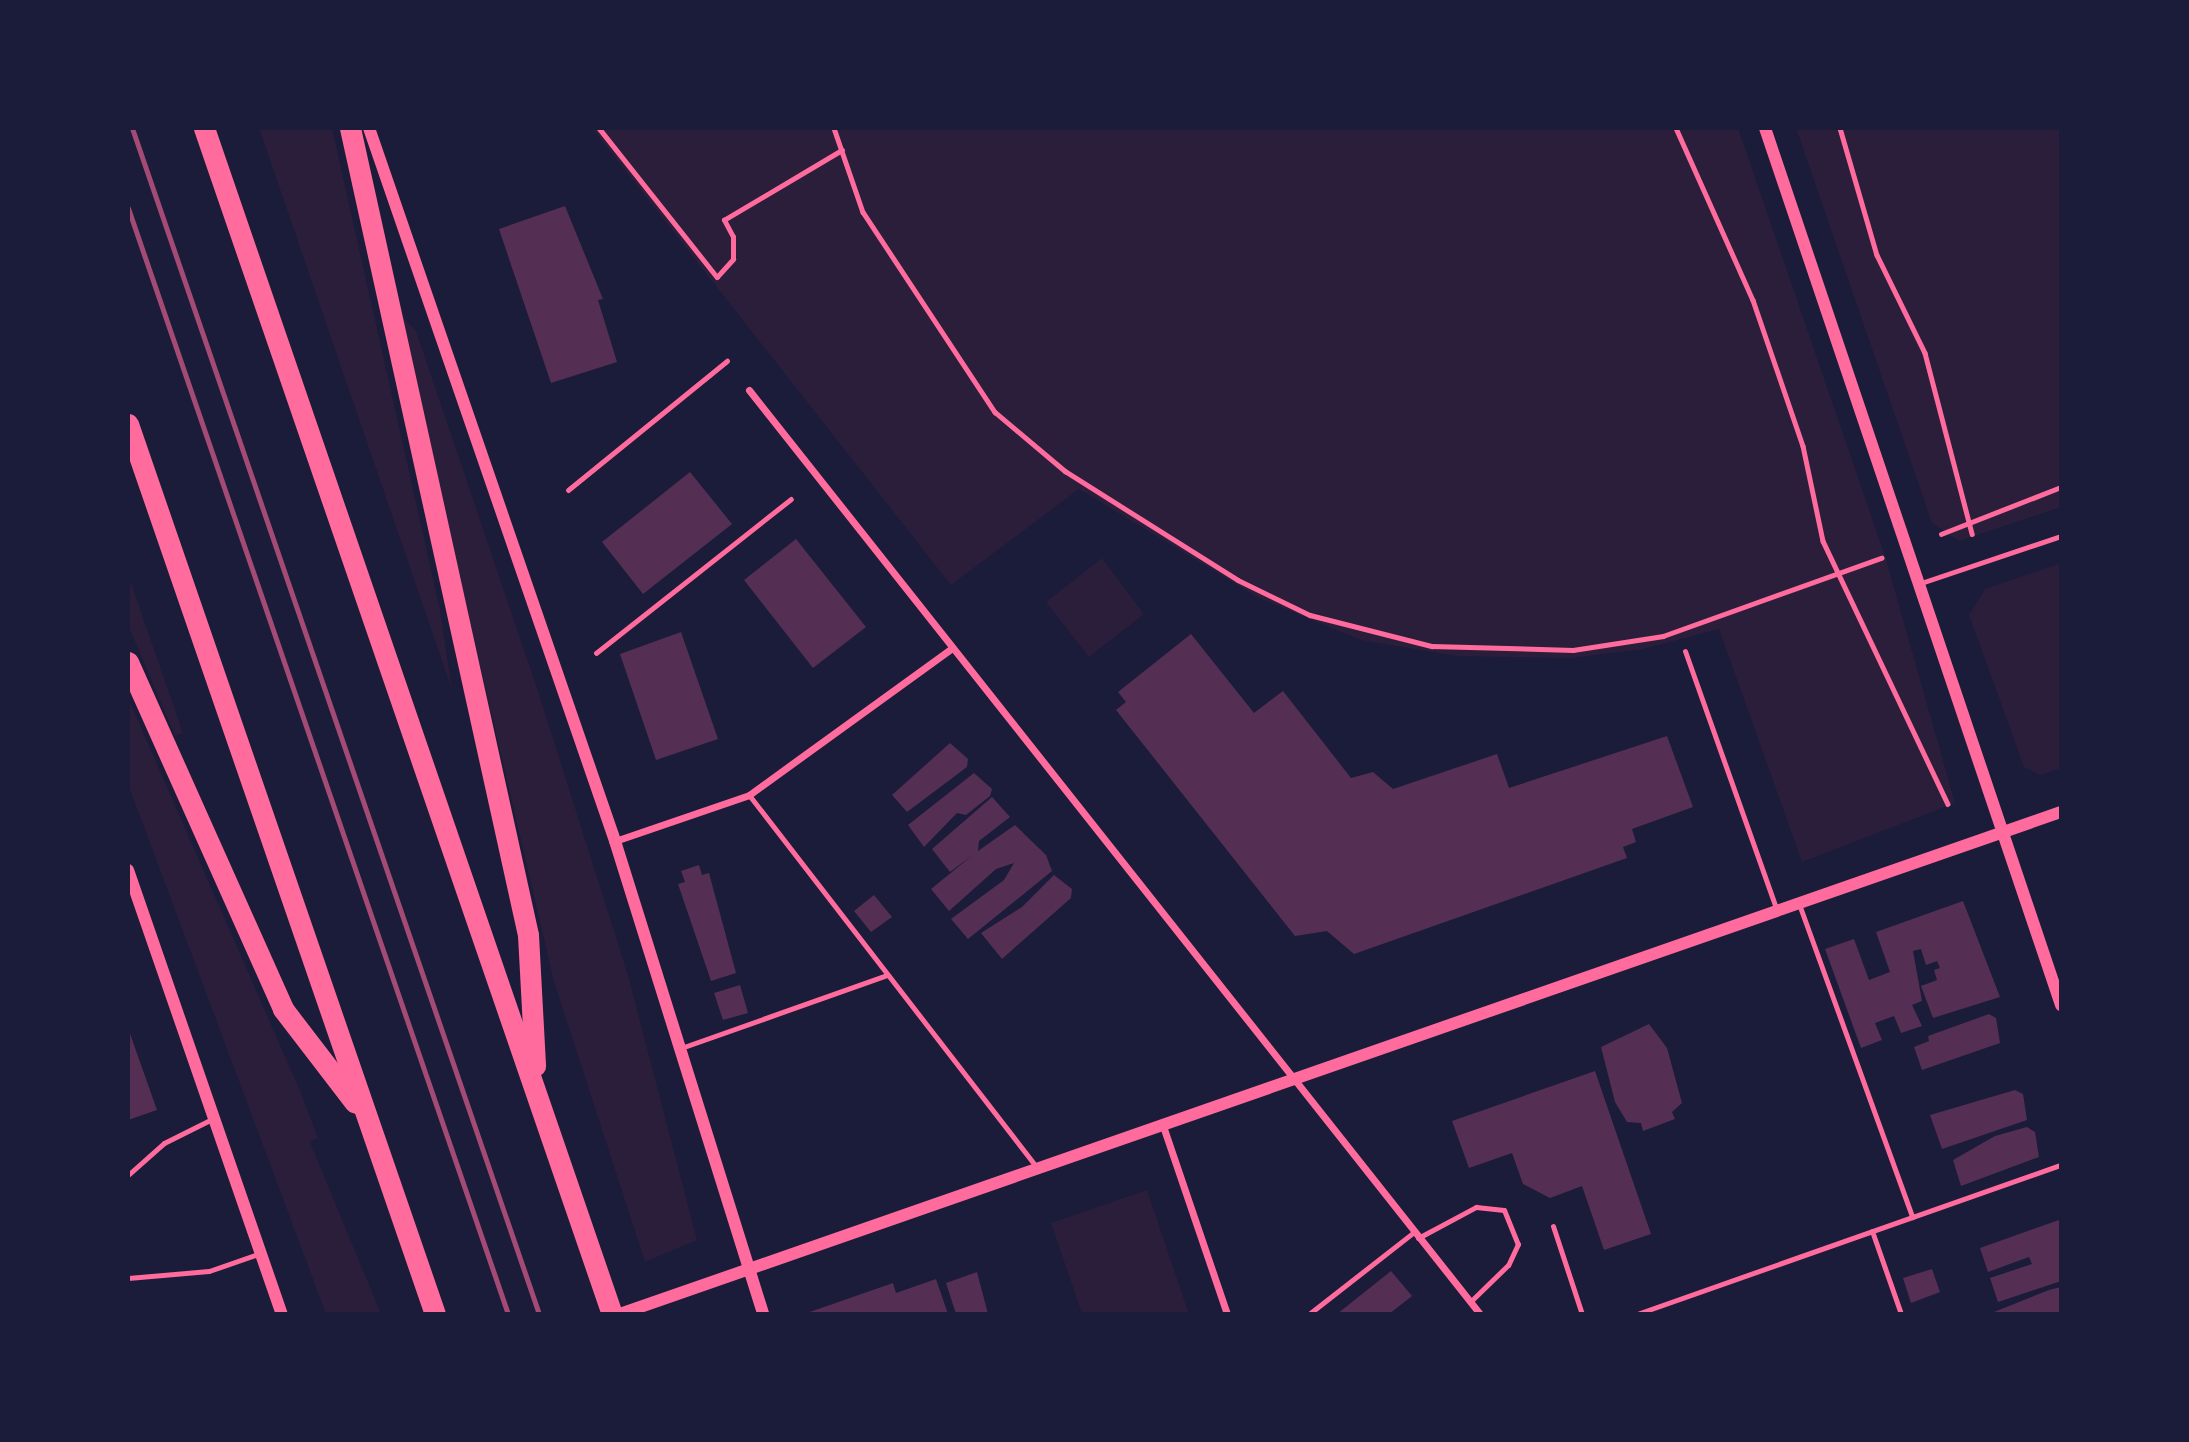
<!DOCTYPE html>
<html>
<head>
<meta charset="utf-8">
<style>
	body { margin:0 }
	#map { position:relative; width:2189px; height:1442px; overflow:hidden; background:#1b1b3a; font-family:"Work Sans",sans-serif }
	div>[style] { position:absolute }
	.green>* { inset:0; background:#2a1e3b }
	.building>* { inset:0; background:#542f53 }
	.path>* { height:4.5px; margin:-2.25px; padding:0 2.25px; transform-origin:2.25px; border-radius:2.25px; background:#ff6b9d }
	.service>* { height:5px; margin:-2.5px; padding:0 2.5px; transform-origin:2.5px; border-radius:2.5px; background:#ff6b9d }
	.minor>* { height:7px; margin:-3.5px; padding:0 3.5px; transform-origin:3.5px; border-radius:3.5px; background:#ff6b9d }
	.tertiary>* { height:12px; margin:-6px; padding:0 6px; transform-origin:6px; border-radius:6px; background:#ff6b9d }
	.motorway>* { height:21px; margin:-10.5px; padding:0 10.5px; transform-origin:10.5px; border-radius:10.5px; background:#ff6b9d }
	.rail>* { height:5px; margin:-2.5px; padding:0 2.5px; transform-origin:2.5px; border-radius:2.5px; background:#a44b75 }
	span { translate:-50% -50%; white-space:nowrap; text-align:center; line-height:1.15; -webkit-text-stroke:7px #1b1b3a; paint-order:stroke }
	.frame { position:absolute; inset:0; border:130px solid #1b1b3a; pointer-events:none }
</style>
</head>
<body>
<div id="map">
	<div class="green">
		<div style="clip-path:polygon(259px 128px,332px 128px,440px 610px,452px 690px)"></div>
		<div style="clip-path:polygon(592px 128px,1738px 128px,1885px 556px,1955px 803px,1802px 862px,1719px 629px,1643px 649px,1572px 658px,1457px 656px,1361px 640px,1259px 598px,1079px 489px,951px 585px)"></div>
		<div style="clip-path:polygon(1796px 128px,2061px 128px,2061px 507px,1959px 541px,1932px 523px)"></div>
		<div style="clip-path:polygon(398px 312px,416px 331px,538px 691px,628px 975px,697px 1240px,645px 1262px,554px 982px)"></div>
		<div style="clip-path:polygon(1102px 558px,1144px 614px,1089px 657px,1046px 602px)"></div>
		<div style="clip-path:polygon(2061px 563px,2061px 768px,2040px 775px,2024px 767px,1969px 615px,1985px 589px)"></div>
		<div style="clip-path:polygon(128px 574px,183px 733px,175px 736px,128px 625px)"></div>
		<div style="clip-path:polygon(128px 698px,301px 1093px,318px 1138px,310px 1142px,381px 1314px,326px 1314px,128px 784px)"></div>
		<div style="clip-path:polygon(1147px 1190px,1189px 1314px,1082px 1314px,1051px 1223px)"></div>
	</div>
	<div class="building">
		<div style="clip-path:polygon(565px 206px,603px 299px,598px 300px,617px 362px,551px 383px,499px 229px)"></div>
		<div style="clip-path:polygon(690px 472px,732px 524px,643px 594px,602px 542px)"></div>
		<div style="clip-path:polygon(796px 539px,866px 627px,813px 668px,744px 580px)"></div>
		<div style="clip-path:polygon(681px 632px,718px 739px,656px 760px,620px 654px)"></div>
		<div style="clip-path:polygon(1191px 634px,1254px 713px,1283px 691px,1351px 778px,1373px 772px,1393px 789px,1497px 754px,1509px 788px,1667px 736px,1693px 807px,1632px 829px,1636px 842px,1623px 847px,1627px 858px,1354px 954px,1327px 931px,1295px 936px,1116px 710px,1126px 702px,1118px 692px)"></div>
		<div style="clip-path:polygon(950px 743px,968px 759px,967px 767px,907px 812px,892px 795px)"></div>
		<div style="clip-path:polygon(974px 773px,992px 789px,990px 796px,966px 815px,957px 813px,924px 847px,908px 825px)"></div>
		<div style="clip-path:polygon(992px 797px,1010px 817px,979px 841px,978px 851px,1015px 825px,1046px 855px,1052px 871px,968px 939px,951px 919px,1004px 880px,1014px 863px,996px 869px,949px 911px,931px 889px,974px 854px,950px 872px,932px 849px)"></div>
		<div style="clip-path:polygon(699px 865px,702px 875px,709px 873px,736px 973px,711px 981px,678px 884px,685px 882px,681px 871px)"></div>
		<div style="clip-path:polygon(1054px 875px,1072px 889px,1071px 898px,1002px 959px,981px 933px,1022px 907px)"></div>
		<div style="clip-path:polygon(874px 895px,892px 917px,871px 932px,854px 911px)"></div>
		<div style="clip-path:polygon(1963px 901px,2000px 997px,1933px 1018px,1921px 986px,1937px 980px,1934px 970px,1940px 968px,1937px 961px,1926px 965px,1921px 949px,1913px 951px,1922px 1001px,1912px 1005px,1922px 1026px,1901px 1033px,1894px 1016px,1875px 1023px,1882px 1040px,1861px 1048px,1825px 949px,1854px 939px,1869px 980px,1890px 972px,1876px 932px)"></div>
		<div style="clip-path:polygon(740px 985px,748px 1013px,723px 1020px,714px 993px)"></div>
		<div style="clip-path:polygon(1989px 1014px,1996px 1018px,2000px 1043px,1922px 1070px,1914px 1047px,1929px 1041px,1928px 1036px)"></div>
		<div style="clip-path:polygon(1649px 1024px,1667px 1048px,1682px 1103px,1672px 1112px,1675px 1119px,1643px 1131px,1641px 1123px,1627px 1122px,1615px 1102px,1601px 1047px)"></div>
		<div style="clip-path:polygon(128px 1028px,157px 1110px,128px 1120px)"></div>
		<div style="clip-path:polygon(1595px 1071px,1651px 1234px,1604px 1250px,1582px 1186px,1550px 1198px,1523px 1184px,1512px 1153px,1469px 1168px,1452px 1121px)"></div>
		<div style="clip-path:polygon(2015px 1090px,2023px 1094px,2027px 1120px,1942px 1149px,1930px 1115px)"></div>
		<div style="clip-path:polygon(2027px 1127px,2035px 1132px,2039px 1157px,1961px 1186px,1953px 1160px,1995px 1136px)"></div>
		<div style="clip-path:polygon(2059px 1220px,2061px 1281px,1998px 1302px,1990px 1278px,2032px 1264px,2029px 1257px,1988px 1272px,1980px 1248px)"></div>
		<div style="clip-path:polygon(1932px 1269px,1940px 1292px,1911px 1303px,1903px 1278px)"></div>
		<div style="clip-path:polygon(1391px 1271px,1412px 1296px,1389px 1314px,1337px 1314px)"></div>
		<div style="clip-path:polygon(977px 1272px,988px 1314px,956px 1314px,946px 1283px)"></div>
		<div style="clip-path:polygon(936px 1279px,948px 1314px,804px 1314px,893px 1283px,896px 1293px)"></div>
		<div style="clip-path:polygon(2061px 1287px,2061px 1314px,1989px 1314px,2049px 1290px)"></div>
	</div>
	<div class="path">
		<div style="left:599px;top:128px;width:190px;rotate:51.6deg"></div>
		<div style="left:717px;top:277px;width:24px;rotate:-48deg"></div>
		<div style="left:733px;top:259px;width:22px;rotate:-90deg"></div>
		<div style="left:733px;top:237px;width:19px;rotate:-118deg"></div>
		<div style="left:724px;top:220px;width:137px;rotate:-30.7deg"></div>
		<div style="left:834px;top:128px;width:89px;rotate:71deg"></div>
		<div style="left:863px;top:212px;width:240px;rotate:56.6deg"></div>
		<div style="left:995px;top:412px;width:92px;rotate:40.1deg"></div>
		<div style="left:1065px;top:471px;width:204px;rotate:32.2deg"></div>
		<div style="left:1238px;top:580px;width:80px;rotate:25.9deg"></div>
		<div style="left:1310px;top:615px;width:126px;rotate:14.3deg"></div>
		<div style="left:1432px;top:646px;width:141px;rotate:1.6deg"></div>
		<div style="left:1573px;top:650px;width:91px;rotate:-8.8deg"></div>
		<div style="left:1663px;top:636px;width:232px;rotate:-19.7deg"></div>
		<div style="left:1676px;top:128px;width:188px;rotate:65.9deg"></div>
		<div style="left:1753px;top:300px;width:154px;rotate:71.1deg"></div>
		<div style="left:1803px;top:446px;width:97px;rotate:78.1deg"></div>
		<div style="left:1823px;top:541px;width:291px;rotate:64.6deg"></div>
		<div style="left:1840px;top:128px;width:132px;rotate:73.8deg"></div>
		<div style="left:1877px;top:255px;width:109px;rotate:63.9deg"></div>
		<div style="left:1925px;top:353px;width:187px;rotate:75.4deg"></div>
		<div style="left:1941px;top:534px;width:129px;rotate:-21.4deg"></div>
		<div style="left:596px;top:653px;width:248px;rotate:-38.3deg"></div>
	</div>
	<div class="service">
		<div style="left:568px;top:490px;width:205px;rotate:-39.1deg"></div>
		<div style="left:1921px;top:583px;width:148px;rotate:-18.6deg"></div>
		<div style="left:1685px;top:651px;width:276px;rotate:70.5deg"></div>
		<div style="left:749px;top:795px;width:473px;rotate:52.3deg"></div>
		<div style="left:1799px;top:904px;width:333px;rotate:70.1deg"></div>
		<div style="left:681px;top:1048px;width:219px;rotate:-19.5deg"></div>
		<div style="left:128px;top:1175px;width:48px;rotate:-41.6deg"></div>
		<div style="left:164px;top:1143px;width:56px;rotate:-26.6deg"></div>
		<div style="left:1553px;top:1226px;width:93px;rotate:71.8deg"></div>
		<div style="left:1872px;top:1231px;width:88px;rotate:70.7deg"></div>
		<div style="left:1418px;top:1238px;width:66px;rotate:-28.1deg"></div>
		<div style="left:1476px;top:1207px;width:28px;rotate:6deg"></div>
		<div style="left:1504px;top:1210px;width:37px;rotate:68deg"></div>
		<div style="left:1518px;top:1244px;width:23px;rotate:115deg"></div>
		<div style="left:1508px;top:1265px;width:53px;rotate:135.8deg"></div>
		<div style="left:128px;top:1278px;width:81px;rotate:-4.9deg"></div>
		<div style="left:209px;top:1271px;width:55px;rotate:-19.1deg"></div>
		<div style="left:1309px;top:1314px;width:133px;rotate:-38deg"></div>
		<div style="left:1637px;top:1314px;width:449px;rotate:-19.4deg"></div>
	</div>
	<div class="minor">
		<div style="left:749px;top:390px;width:1178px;rotate:51.65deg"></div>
		<div style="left:615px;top:841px;width:142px;rotate:-18.9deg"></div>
		<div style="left:749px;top:795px;width:251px;rotate:-35.9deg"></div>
		<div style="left:1163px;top:1126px;width:199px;rotate:71.2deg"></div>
	</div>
	<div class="tertiary">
		<div style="left:369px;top:128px;width:754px;rotate:70.96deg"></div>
		<div style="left:615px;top:841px;width:496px;rotate:72.6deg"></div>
		<div style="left:1765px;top:128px;width:926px;rotate:71.35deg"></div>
		<div style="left:128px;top:870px;width:470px;rotate:70.9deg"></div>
		<div style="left:620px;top:1314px;width:1526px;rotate:-19.21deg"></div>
	</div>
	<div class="motorway">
		<div style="left:204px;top:128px;width:1254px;rotate:71.02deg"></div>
		<div style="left:350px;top:128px;width:826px;rotate:77.56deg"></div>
		<div style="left:528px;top:935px;width:131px;rotate:86.9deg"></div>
		<div style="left:128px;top:424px;width:941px;rotate:70.97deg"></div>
		<div style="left:128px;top:662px;width:380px;rotate:65.9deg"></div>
		<div style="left:283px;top:1009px;width:118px;rotate:52.5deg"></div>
	</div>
	<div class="rail">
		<div style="left:132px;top:128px;width:1254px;rotate:71.06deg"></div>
		<div style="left:128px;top:208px;width:1169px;rotate:71.04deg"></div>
	</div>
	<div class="frame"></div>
</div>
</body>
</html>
